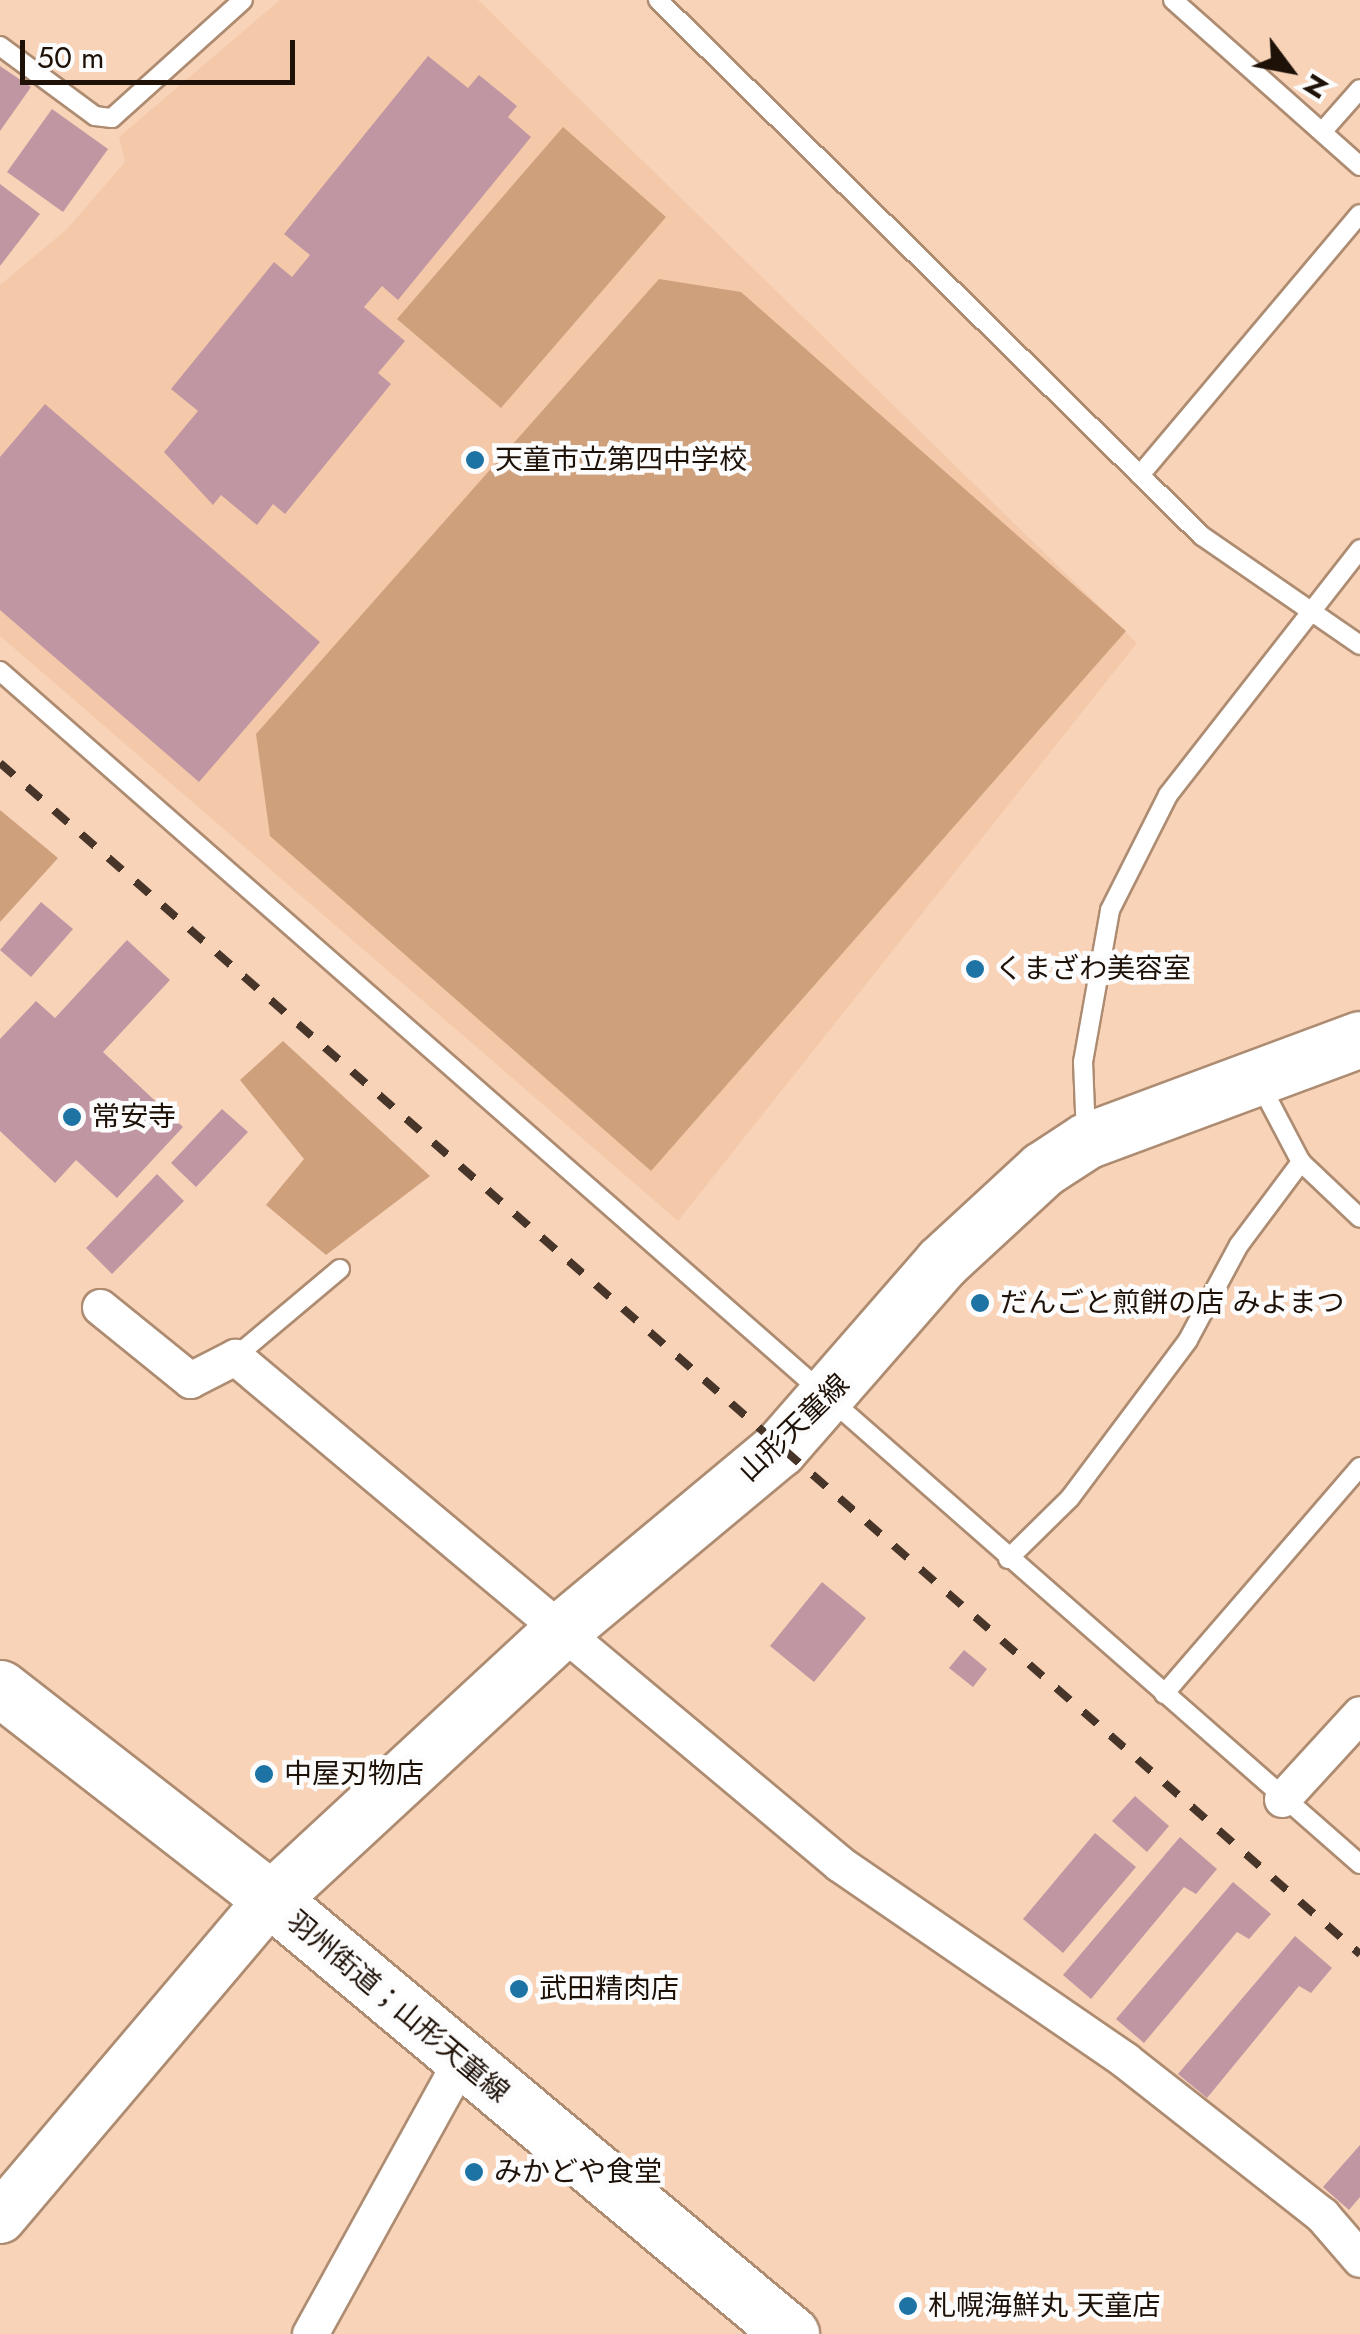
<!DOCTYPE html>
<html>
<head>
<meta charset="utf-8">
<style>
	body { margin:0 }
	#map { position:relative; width:1360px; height:2334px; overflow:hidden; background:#f8d3b8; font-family:Jost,"Noto Sans JP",sans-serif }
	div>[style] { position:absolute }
	.built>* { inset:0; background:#f4c9a9 }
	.green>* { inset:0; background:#cfa07c }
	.building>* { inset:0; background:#c196a3 }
	.roads { filter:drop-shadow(2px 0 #ad8c72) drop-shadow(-2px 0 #ad8c72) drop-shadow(0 2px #ad8c72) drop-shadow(0 -2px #ad8c72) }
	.lane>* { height:18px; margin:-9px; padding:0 9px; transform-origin:9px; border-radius:9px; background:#fff }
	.street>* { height:35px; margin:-17.5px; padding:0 17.5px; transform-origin:17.5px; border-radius:17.5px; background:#fff }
	.secondary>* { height:50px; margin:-25px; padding:0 25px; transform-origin:25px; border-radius:25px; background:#fff }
	.primary>* { height:55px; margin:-27.5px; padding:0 27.5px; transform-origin:27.5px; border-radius:27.5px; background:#fff }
	.rail>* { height:8px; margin-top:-4px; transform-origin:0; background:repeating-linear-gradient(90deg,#473529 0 18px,transparent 0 36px) }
	.dots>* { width:28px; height:28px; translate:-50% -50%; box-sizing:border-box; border:5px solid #fcfcfc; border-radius:50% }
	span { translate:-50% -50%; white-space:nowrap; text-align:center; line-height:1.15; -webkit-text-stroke:9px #fcfcfc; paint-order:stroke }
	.poi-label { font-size:28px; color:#1e1108 }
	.left { translate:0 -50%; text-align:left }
	.street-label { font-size:28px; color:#1e1108 }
	.north { position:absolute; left:1240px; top:20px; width:100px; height:100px; -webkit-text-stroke:8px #fcfcfc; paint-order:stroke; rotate:122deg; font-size:28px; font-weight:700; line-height:40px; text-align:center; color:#1e1108 }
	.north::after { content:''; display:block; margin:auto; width:35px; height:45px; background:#1e1108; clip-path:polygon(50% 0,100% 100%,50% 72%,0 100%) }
	.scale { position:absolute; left:20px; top:40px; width:275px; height:45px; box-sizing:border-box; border:5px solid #1e1108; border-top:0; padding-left:12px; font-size:30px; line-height:35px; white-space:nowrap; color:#1e1108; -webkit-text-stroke:8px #fcfcfc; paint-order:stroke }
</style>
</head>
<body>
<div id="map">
	<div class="built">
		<div style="clip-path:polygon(280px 0,478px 0,1137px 643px,678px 1221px,0 636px,0 285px,67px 229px,125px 162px,119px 137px)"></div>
	</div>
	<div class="green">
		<div style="clip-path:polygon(563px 127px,666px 217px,501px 408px,397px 319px)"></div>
		<div style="clip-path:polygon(659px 279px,741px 292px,1126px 631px,651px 1171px,270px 836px,256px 734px)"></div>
		<div style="clip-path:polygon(0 810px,58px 858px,0 922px)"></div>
		<div style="clip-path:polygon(283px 1041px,430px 1176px,326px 1255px,266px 1205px,304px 1159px,240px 1080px)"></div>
	</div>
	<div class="building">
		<div style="clip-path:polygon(428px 56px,468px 88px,479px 75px,517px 106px,508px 117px,531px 137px,398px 300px,382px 286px,364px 307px,405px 341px,378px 373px,391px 384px,285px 514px,273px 504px,257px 525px,221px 495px,213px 505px,164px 452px,198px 411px,171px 389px,274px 262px,292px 277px,310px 255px,284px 234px)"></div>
		<div style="clip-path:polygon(0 66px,31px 87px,0 131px)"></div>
		<div style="clip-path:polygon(52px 109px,108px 149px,63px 212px,7px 172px)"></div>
		<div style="clip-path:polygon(0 184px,40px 214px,0 266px)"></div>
		<div style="clip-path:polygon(45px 404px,320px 642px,199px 782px,0 610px,0 457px)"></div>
		<div style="clip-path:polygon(41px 902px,73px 929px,31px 977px,0 950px)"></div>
		<div style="clip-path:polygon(127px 940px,170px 980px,103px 1052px,183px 1127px,117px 1198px,76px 1160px,55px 1183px,0 1131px,0 1039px,36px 1001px,55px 1018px)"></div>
		<div style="clip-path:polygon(222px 1109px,248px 1132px,196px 1187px,171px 1163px)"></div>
		<div style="clip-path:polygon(157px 1174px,184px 1201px,112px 1274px,86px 1248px)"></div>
		<div style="clip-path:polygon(822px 1582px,866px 1618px,814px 1682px,770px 1646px)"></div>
		<div style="clip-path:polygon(964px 1650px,987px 1669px,973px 1687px,949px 1668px)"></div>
		<div style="clip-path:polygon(1135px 1796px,1169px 1826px,1147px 1852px,1112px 1821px)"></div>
		<div style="clip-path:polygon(1095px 1833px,1136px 1867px,1063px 1953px,1023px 1919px)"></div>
		<div style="clip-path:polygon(1180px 1837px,1217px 1869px,1196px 1894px,1184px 1887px,1091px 1999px,1063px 1975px)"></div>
		<div style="clip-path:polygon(1233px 1882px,1271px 1914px,1249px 1939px,1237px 1932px,1144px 2043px,1116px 2019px)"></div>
		<div style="clip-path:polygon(1295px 1936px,1332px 1968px,1311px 1993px,1299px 1986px,1207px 2098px,1178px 2074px)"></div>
		<div style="clip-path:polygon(1360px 2145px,1360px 2197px,1349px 2210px,1323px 2187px)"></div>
	</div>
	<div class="roads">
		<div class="lane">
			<div style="left:658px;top:0;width:764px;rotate:44.58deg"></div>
			<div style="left:1202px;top:536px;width:192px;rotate:34.6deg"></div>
			<div style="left:1173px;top:0;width:250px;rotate:41.6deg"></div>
			<div style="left:0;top:46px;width:118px;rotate:36.4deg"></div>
			<div style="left:95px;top:116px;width:17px;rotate:7deg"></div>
			<div style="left:112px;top:118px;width:176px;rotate:-42deg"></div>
			<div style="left:1322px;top:132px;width:57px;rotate:-48.5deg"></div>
			<div style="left:1140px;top:475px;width:341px;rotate:-49.9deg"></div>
			<div style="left:0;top:671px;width:1809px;rotate:41.26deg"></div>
			<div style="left:1260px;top:1084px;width:88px;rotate:62.3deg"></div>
			<div style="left:1301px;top:1162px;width:81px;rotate:43.5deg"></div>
			<div style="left:1086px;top:1136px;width:74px;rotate:-92.3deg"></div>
			<div style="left:1083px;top:1062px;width:154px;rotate:-79.9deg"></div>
			<div style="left:1110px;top:910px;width:129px;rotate:-63.2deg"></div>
			<div style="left:1168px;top:795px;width:312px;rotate:-52deg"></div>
			<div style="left:235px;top:1357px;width:137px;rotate:-40deg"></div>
			<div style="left:1008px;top:1559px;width:87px;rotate:-44.5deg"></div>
			<div style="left:1070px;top:1498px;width:197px;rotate:-53.2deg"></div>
			<div style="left:1188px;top:1340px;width:108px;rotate:-61.8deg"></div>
			<div style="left:1239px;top:1245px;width:104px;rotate:-53.2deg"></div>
			<div style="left:1164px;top:1694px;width:300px;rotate:-49.2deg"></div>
		</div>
		<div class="street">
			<div style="left:100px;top:1307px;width:116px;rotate:39deg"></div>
			<div style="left:190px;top:1380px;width:51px;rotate:-27.1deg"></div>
			<div style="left:235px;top:1357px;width:789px;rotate:39.96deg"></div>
			<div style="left:840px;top:1864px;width:346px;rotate:34.5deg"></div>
			<div style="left:1125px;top:2060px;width:251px;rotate:38.2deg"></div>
			<div style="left:1322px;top:2215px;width:58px;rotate:49.2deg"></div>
			<div style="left:1282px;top:1799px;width:115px;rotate:-47.5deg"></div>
			<div style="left:310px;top:2334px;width:313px;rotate:-61.1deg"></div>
		</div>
		<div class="secondary">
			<div style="left:0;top:2218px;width:419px;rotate:-49.7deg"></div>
		</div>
		<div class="primary">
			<div style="left:0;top:1688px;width:343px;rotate:37.9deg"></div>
			<div style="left:271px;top:1899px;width:678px;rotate:39.91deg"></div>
			<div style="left:271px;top:1899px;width:393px;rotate:-42.8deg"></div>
			<div style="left:559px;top:1632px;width:286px;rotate:-39.8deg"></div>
			<div style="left:779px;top:1449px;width:247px;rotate:-48.9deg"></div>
			<div style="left:941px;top:1263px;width:139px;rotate:-42.7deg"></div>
			<div style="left:1043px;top:1169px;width:51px;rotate:-33.1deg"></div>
			<div style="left:1086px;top:1141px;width:292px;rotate:-20.4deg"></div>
		</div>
	</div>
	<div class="rail">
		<div style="left:0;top:763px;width:1808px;rotate:41.21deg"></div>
	</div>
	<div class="dots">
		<div style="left:475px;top:460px;background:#1d73a3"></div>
		<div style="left:975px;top:969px;background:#1d73a3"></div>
		<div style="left:72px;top:1117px;background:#1d73a3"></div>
		<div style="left:980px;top:1303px;background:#1d73a3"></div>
		<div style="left:264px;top:1774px;background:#1d73a3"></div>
		<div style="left:519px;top:1989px;background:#1d73a3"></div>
		<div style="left:474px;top:2172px;background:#1d73a3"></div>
		<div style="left:908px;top:2306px;background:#1d73a3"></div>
	</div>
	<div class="poi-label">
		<span class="left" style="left:495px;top:460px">天童市立第四中学校</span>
		<span class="left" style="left:995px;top:969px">くまざわ美容室</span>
		<span class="left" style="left:92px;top:1117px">常安寺</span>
		<span class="left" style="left:1000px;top:1303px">だんごと煎餅の店 みよまつ</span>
		<span class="left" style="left:284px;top:1774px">中屋刃物店</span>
		<span class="left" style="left:539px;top:1989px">武田精肉店</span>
		<span class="left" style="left:494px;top:2172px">みかどや食堂</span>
		<span class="left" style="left:928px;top:2306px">札幌海鮮丸 天童店</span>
	</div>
	<div class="street-label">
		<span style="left:794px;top:1428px;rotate:-44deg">山形天童線</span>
		<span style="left:398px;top:2007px;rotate:40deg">羽州街道；山形天童線</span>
	</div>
	<div class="north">N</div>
	<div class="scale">50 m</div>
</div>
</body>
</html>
